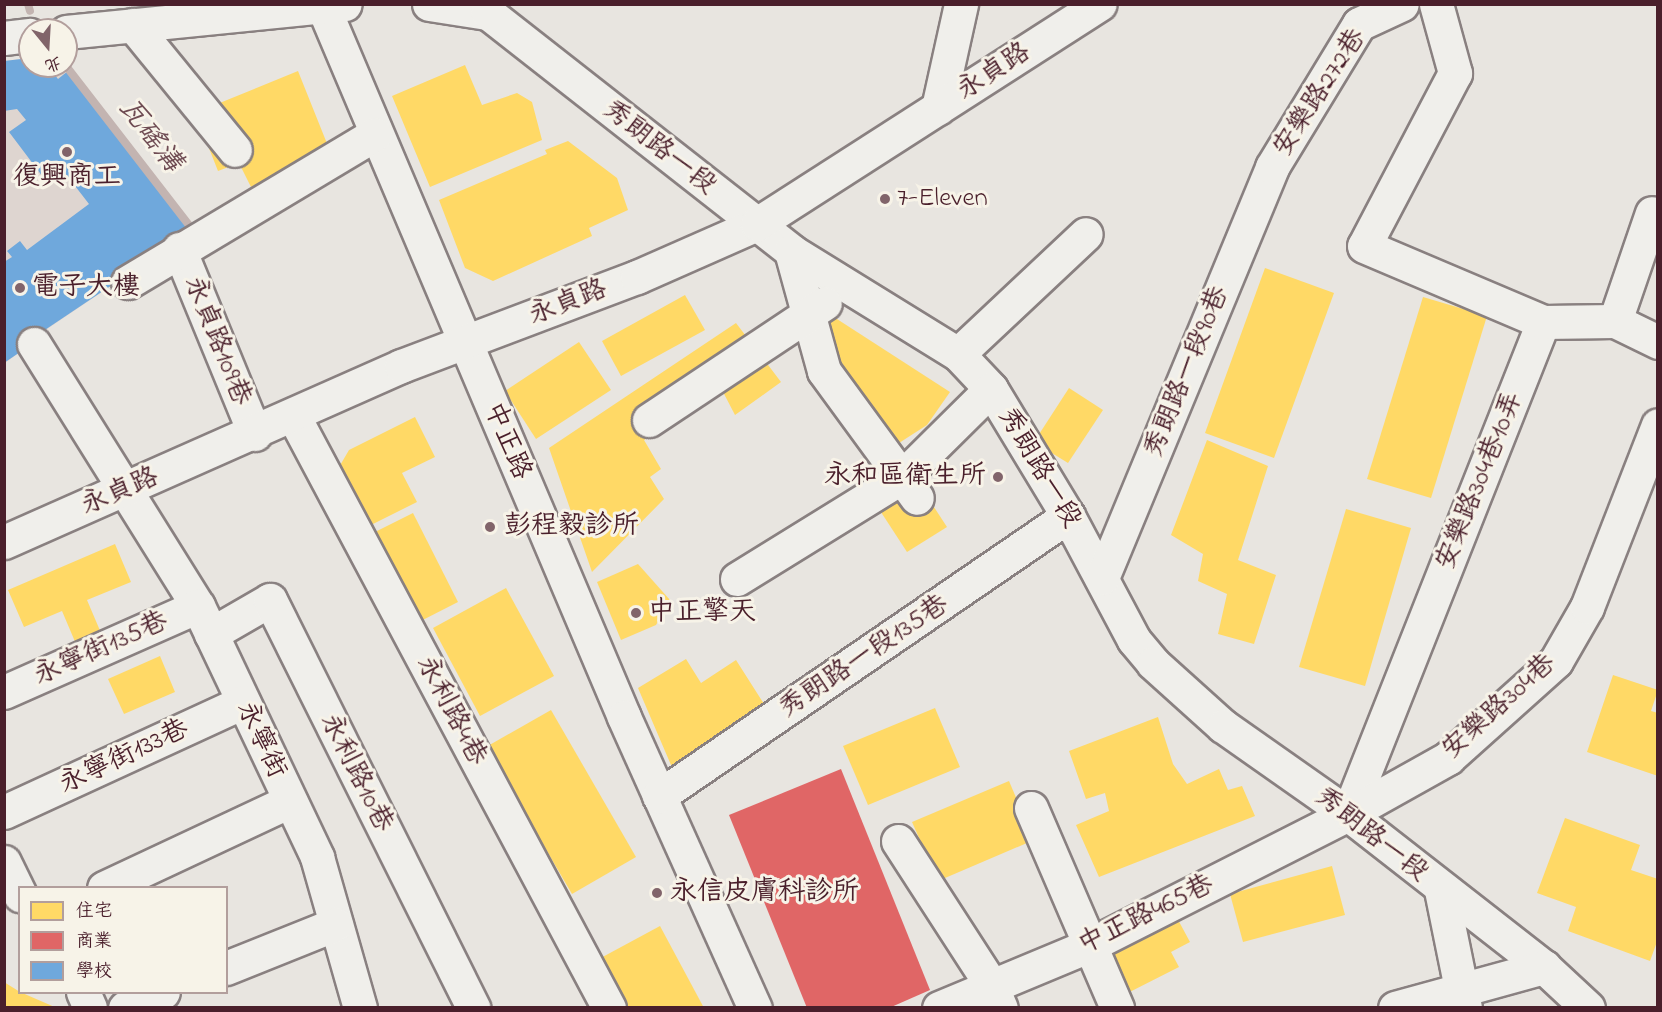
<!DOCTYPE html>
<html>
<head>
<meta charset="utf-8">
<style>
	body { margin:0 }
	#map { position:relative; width:1662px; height:1012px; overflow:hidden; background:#e8e5e0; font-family:"Indie Flower","LXGW WenKai TC",sans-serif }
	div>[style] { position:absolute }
	.built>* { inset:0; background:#ded5d0 }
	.homes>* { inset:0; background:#ffd966 }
	.shops>* { inset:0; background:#e06666 }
	.schools>* { inset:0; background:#6fa8dc }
	.stream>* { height:8px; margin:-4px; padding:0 4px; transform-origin:4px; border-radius:4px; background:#c3b4b1 }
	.roads { filter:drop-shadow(2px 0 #898080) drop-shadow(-2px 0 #898080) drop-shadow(0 2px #898080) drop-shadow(0 -2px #898080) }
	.minor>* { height:33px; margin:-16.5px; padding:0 16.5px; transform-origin:16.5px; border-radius:16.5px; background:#f0efeb }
	.dots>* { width:16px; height:16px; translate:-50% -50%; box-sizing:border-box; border:3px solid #f7f3e8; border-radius:50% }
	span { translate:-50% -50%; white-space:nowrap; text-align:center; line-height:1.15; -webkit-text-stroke:6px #f7f3e8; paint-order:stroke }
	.street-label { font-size:27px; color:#4a1f2b }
	.poi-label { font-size:27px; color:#4a1f2b }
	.left { translate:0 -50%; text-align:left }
	.right { translate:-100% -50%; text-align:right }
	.water-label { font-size:28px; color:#6f4c53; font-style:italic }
	.frame { position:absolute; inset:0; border:6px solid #4a1f2b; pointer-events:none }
	.legend { position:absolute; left:18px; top:886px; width:210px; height:108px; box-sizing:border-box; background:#f7f3e8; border:2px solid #b29e9c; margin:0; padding:8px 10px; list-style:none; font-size:18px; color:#4a1f2b }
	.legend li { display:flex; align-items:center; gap:12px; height:30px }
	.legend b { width:30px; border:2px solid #b29e9c }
	.north { position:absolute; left:18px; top:18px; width:60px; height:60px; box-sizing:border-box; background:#f7f3e8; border:2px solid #b29e9c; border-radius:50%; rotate:162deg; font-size:16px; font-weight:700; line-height:24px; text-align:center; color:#4a1f2b }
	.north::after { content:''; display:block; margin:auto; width:21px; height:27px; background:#81646a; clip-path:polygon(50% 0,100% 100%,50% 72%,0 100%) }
</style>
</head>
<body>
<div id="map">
	<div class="built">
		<div style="clip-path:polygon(30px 58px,30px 66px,64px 66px,191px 232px,22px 346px,23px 350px,5px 363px,4px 61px)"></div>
	</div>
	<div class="homes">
		<div style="clip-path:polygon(465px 65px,482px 105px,517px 93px,532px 102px,542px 140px,430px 187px,392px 96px)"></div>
		<div style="clip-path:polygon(298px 71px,328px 146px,251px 187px,239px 163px,218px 171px,195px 113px)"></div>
		<div style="clip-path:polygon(568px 141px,617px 178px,628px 210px,589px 228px,592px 236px,493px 281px,465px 268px,439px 200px,547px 154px,545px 150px)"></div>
		<div style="clip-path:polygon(1265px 268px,1334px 293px,1274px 458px,1205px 433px)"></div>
		<div style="clip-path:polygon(685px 295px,705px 330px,621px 376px,602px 341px)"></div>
		<div style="clip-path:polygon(1423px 297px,1487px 316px,1431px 498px,1367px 479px)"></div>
		<div style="clip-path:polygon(823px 310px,950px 392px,927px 425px,885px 452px,841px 410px)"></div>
		<div style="clip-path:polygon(736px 323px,781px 382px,735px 415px,722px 390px,644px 440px,661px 469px,650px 477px,664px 499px,592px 572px,549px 448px)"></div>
		<div style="clip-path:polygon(579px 342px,611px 390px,536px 439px,505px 391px)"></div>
		<div style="clip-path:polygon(1069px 388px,1103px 410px,1068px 463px,1034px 442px)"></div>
		<div style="clip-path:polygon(415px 417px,435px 457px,402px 473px,417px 502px,363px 529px,335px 474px,349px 450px)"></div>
		<div style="clip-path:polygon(1207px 440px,1268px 466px,1238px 560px,1276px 575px,1254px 644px,1218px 634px,1227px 594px,1198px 581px,1203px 554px,1171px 535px)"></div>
		<div style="clip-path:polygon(917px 481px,947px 527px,907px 552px,877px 506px)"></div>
		<div style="clip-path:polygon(1346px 509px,1411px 528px,1365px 686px,1299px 667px)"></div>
		<div style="clip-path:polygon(413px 513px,458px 602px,411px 626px,365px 537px)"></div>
		<div style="clip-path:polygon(115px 544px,131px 582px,87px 600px,104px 640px,79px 651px,62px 611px,24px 627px,8px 590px)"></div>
		<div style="clip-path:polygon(638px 564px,670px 600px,656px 625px,621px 640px,597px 582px)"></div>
		<div style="clip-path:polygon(506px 588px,554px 676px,480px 716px,433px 628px)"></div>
		<div style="clip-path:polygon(160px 656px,175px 692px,124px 714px,108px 679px)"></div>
		<div style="clip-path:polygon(686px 659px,701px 683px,736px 660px,769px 712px,674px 772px,638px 688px)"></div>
		<div style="clip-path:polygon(1613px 675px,1658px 690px,1651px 711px,1658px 713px,1658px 776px,1587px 752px)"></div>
		<div style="clip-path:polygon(935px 708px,960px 767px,868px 805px,843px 746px)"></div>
		<div style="clip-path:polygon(551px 710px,636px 857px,572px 894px,486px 747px)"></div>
		<div style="clip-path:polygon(1158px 717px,1173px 764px,1187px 784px,1219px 769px,1228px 790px,1242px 786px,1255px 816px,1099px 877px,1076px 825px,1109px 811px,1105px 793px,1086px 799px,1069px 751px)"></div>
		<div style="clip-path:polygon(1009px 781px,1034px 840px,938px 881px,912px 822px)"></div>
		<div style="clip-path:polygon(1565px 818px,1640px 845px,1631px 870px,1658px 879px,1658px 939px,1650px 961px,1568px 931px,1576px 907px,1537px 893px)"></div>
		<div style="clip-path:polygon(1332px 866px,1345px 915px,1243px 942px,1230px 894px)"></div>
		<div style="clip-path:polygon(1176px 916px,1190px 942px,1171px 952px,1179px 967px,1106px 1004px,1095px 956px)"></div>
		<div style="clip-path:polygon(660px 926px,704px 1008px,623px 1008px,597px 960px)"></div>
		<div style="clip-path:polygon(4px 982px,20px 992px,57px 1008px,4px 1008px)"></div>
	</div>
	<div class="shops">
		<div style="clip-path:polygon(841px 769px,930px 990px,889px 1008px,807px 1008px,729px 815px)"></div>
	</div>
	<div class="schools">
		<div style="clip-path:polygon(30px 58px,30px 66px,48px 66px,58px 79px,68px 71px,191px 232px,21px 346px,23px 350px,4px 363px,4px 262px,12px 257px,7px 251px,20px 241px,27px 250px,89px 204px,65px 173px,49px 185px,9px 132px,26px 120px,17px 109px,4px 111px,4px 61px)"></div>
	</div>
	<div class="stream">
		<div style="left:28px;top:4px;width:7px;rotate:74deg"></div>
		<div style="left:66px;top:66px;width:212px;rotate:52.3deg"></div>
	</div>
	<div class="roads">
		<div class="minor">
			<div style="left:322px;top:4px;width:774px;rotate:67.04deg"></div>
			<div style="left:624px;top:717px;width:319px;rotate:65.8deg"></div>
			<div style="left:429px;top:4px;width:60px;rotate:8.7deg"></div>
			<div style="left:488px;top:13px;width:385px;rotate:38.1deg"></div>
			<div style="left:791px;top:251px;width:196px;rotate:31.7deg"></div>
			<div style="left:958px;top:354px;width:48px;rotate:46.7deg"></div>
			<div style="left:991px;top:389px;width:149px;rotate:58.8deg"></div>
			<div style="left:1068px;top:516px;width:140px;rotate:62deg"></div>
			<div style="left:1134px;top:640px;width:30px;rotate:50deg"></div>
			<div style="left:1153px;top:663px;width:94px;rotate:42deg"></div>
			<div style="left:1223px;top:726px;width:153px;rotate:35.1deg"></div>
			<div style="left:1348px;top:814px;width:249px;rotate:38deg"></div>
			<div style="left:1544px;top:967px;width:60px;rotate:43deg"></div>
			<div style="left:1436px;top:4px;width:72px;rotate:74.6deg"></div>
			<div style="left:1455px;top:73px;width:195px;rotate:117.7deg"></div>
			<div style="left:1364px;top:246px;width:194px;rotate:23deg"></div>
			<div style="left:133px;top:25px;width:161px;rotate:50.8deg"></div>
			<div style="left:66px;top:32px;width:280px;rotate:-5.7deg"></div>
			<div style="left:4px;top:38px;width:26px;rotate:-7deg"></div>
			<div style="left:938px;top:108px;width:107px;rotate:-77.5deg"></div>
			<div style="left:179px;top:249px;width:200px;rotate:67.7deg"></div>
			<div style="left:791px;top:251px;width:124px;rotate:74.6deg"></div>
			<div style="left:824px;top:371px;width:157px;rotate:53.8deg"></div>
			<div style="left:128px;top:282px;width:288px;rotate:-30.9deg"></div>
			<div style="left:1615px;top:321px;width:48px;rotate:26deg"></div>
			<div style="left:34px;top:344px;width:309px;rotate:58deg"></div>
			<div style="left:198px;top:606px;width:278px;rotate:64.6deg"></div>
			<div style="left:317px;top:857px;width:157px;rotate:74.1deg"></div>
			<div style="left:958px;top:354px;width:175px;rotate:-43.2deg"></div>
			<div style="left:293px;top:415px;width:672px;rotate:61.95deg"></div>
			<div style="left:649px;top:420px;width:211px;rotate:-33.6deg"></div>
			<div style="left:4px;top:542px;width:434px;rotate:-23.9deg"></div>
			<div style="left:401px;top:366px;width:252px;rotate:-20.7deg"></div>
			<div style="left:637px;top:277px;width:131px;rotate:-23.8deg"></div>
			<div style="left:757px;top:224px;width:407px;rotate:-32.7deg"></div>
			<div style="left:1102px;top:578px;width:445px;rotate:-67.5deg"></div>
			<div style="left:1272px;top:167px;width:167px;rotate:-58.7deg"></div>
			<div style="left:1359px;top:24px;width:47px;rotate:-24.9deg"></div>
			<div style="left:737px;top:579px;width:194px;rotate:-31.7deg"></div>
			<div style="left:902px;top:477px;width:125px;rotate:-44.7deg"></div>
			<div style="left:211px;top:634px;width:68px;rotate:-30deg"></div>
			<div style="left:270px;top:600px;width:456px;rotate:63.5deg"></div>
			<div style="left:4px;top:692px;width:212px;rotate:-23.9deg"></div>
			<div style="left:659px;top:796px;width:496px;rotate:-34.4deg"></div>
			<div style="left:1031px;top:808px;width:218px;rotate:66.7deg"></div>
			<div style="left:4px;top:812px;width:263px;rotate:-24.7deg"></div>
			<div style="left:1348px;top:814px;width:529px;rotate:-68.38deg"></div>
			<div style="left:1543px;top:322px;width:72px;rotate:-0.8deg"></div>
			<div style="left:1615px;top:321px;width:114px;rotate:-71.1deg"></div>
			<div style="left:898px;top:841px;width:171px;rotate:57.1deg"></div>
			<div style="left:991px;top:985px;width:25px;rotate:67deg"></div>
			<div style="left:4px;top:862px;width:37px;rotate:64deg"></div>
			<div style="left:104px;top:888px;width:205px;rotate:-25.1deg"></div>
			<div style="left:1441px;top:890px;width:120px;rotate:78.5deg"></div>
			<div style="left:226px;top:968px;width:118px;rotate:-21.8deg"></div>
			<div style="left:83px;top:992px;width:17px;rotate:66deg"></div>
			<div style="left:125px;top:1008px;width:41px;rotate:-22.8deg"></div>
			<div style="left:939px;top:1008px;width:164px;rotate:-22.6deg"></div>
			<div style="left:1090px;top:945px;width:289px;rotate:-26.9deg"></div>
			<div style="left:1348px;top:814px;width:115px;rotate:-29.2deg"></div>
			<div style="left:1448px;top:758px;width:145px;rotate:-41.9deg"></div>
			<div style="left:1556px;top:661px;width:62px;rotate:-60.1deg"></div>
			<div style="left:1587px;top:607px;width:195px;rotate:-68.7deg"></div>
			<div style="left:1395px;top:1008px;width:155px;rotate:-15.4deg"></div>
		</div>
	</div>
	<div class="dots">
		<div style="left:67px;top:152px;background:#81646a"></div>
		<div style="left:885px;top:199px;background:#81646a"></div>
		<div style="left:20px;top:288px;background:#81646a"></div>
		<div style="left:998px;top:477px;background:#81646a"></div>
		<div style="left:490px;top:527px;background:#81646a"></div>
		<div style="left:636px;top:613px;background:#81646a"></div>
		<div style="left:657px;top:893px;background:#81646a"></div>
	</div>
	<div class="street-label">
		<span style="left:994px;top:72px;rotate:-33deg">永貞路</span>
		<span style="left:1320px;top:93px;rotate:-57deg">安樂路272巷</span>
		<span style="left:659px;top:148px;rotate:38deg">秀朗路一段</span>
		<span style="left:568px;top:303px;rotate:-21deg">永貞路</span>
		<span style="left:217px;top:341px;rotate:68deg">永貞路109巷</span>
		<span style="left:1187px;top:372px;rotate:-68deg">秀朗路一段90巷</span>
		<span style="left:507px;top:441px;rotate:67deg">中正路</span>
		<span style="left:1039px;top:468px;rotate:59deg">秀朗路一段</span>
		<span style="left:1480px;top:481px;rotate:-68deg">安樂路304巷10弄</span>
		<span style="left:120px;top:492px;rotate:-23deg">永貞路</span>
		<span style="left:101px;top:649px;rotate:-24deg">永寧街135巷</span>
		<span style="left:864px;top:657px;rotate:-34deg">秀朗路一段135巷</span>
		<span style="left:1499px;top:707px;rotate:-42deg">安樂路304巷</span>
		<span style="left:451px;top:711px;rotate:62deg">永利路4巷</span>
		<span style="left:261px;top:740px;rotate:65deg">永寧街</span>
		<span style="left:124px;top:757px;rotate:-25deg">永寧街133巷</span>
		<span style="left:356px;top:773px;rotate:63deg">永利路10巷</span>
		<span style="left:1371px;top:835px;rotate:38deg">秀朗路一段</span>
		<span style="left:1146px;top:915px;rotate:-26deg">中正路465巷</span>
	</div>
	<div class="poi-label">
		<span style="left:67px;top:178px">復興商工</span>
		<span class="left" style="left:897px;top:199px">7-Eleven</span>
		<span class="left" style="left:32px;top:288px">電子大樓</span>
		<span class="right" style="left:986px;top:477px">永和區衛生所</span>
		<span class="left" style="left:504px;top:527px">彭程毅診所</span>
		<span class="left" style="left:648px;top:613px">中正擎天</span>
		<span class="left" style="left:670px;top:893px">永信皮膚科診所</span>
	</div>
	<div class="water-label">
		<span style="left:149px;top:136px;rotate:52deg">瓦磘溝</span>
	</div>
	<div class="frame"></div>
	<ul class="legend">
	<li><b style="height:16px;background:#ffd966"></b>住宅</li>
	<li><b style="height:16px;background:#e06666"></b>商業</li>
	<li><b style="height:16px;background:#6fa8dc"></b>學校</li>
	</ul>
	<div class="north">北</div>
</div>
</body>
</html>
